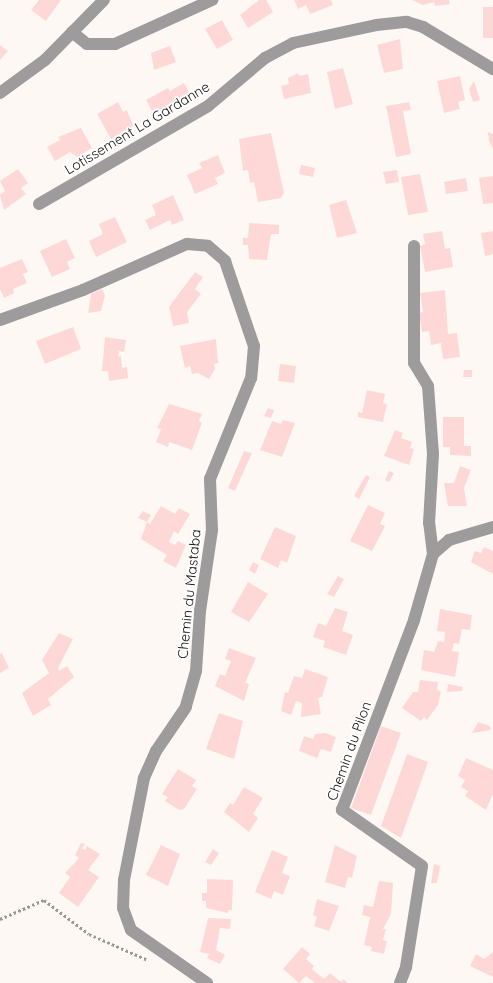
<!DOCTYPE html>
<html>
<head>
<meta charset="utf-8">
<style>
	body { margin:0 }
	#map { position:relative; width:493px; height:983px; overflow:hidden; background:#fef8f4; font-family:Quicksand,sans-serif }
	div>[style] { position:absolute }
	.building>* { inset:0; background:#fed8d6 }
	.path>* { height:3px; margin-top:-1.5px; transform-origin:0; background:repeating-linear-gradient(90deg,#9c9895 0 2.5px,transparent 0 5px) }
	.minor>* { height:12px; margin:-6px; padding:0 6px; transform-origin:6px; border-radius:6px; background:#9e9b9c }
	span { translate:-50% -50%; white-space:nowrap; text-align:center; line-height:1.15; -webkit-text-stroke:4px #fff; paint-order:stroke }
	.street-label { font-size:14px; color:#100e0d }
</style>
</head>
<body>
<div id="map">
	<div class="building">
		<div style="clip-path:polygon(39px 0,61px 0,46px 21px,31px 10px)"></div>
		<div style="clip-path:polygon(259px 0,266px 0,273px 12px,248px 28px,240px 15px)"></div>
		<div style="clip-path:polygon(294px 0,331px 0,333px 5px,310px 14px,306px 5px,298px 9px)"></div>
		<div style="clip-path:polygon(412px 0,449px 0,450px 4px,435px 6px,434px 2px,423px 5px)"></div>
		<div style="clip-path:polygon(483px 7px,493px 7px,493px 38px,483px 38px)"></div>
		<div style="clip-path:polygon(222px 20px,233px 40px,217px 49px,205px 29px)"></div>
		<div style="clip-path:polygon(400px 39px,403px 69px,384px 73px,377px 45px)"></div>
		<div style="clip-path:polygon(0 45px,8px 51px,0 60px)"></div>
		<div style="clip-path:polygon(170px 46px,176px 62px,154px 70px,151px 53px)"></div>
		<div style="clip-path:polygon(343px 68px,353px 104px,335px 109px,327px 72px)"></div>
		<div style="clip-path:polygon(298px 73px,299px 76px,308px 74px,311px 93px,284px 99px,281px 86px,289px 84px,288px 78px)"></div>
		<div style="clip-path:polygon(460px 76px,465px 100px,458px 102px,460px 109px,444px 113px,437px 81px)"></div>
		<div style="clip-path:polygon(474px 81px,480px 100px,473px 102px,469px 89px)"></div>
		<div style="clip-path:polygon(184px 83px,190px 94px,154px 115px,146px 100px,168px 88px,170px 91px)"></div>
		<div style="clip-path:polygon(118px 102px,123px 112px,127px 110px,133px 126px,111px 139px,97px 114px)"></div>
		<div style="clip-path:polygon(409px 102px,411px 110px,403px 111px,411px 154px,396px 157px,386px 106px)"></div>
		<div style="clip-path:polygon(81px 128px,92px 148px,77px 157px,70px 152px,55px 161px,47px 147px,60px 140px,58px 137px)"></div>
		<div style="clip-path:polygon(488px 132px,493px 134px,493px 149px,489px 141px)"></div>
		<div style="clip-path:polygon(271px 133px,284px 193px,281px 198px,258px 202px,254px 182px,250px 183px,248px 170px,243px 171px,239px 139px)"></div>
		<div style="clip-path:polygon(218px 155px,225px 173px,215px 178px,218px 184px,195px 194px,187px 175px,202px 168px,199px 163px)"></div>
		<div style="clip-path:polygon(301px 165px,315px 168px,313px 177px,299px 174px)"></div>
		<div style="clip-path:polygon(18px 169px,28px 183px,21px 188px,26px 194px,4px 210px,0 195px,5px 191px,0 181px)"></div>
		<div style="clip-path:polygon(397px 170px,399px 182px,386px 184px,383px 172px)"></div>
		<div style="clip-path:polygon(420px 174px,428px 212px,408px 215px,401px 177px)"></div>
		<div style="clip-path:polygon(493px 176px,493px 203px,483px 204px,479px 178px)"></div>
		<div style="clip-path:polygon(466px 178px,468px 191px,446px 194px,444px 182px)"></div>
		<div style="clip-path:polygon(173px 195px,184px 220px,172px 225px,170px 220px,150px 230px,145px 220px,156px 215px,152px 205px)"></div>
		<div style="clip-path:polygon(346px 200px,357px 233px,337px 238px,329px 205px)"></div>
		<div style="clip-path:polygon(115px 217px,127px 242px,96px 257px,89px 241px,103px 234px,99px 224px)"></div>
		<div style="clip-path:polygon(249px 223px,279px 225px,279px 234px,271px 234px,267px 260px,249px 259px,248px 245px,243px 245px,243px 238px,248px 238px)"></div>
		<div style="clip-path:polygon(442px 231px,445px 249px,450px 248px,453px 267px,425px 272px,420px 246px,425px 244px,423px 234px)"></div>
		<div style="clip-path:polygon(493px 231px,493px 254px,485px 256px,481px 233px)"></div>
		<div style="clip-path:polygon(66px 239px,75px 258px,67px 262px,70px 269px,52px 277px,40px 251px)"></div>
		<div style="clip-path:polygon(22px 259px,28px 272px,23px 274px,27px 283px,13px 289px,14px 293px,4px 298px,0 289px,0 268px)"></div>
		<div style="clip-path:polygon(195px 272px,203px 277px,195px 289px,201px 294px,187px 312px,189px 323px,173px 326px,169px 307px)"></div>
		<div style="clip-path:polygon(102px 289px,105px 295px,101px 311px,88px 313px,91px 294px)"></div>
		<div style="clip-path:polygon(445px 290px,448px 334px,457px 333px,460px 357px,443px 359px,441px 343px,431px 345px,429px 331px,422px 332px,419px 313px,423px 312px,420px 293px)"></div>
		<div style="clip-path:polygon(73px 327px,81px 349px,45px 364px,36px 341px)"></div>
		<div style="clip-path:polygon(105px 337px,126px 340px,124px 352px,119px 351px,118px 357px,121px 356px,122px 368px,127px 367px,128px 378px,109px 381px,108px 371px,102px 371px)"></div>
		<div style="clip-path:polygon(216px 339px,218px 363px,214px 364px,215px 369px,209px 379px,198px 373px,192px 374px,190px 366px,185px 368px,180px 346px)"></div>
		<div style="clip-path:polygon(280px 364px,296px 366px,294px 383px,278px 381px)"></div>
		<div style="clip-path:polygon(464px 370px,472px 370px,472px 377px,463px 377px)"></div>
		<div style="clip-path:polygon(367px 390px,385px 394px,383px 403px,387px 404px,383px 422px,358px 417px,358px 412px,362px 413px)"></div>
		<div style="clip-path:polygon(169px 404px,202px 414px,199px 421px,202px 423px,192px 450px,169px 442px,168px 447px,156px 442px,161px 429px,157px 428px)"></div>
		<div style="clip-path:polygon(268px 408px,274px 410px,271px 418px,264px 416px)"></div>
		<div style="clip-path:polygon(443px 417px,464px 417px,464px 446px,471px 446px,471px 456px,450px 455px,450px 447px,443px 447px)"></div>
		<div style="clip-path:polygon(283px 420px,295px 423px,282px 457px,260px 450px,272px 421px,281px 424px)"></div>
		<div style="clip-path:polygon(395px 430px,403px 433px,401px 438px,412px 442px,410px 448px,414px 449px,409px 465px,384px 456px)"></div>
		<div style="clip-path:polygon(244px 451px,252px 453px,235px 491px,228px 488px)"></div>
		<div style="clip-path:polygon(460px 466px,471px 470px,464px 488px,467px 506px,448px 506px,444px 483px,454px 483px)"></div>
		<div style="clip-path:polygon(389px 471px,394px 473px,389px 482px,385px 480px)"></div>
		<div style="clip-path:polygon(366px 475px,370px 477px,359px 499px,354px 496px)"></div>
		<div style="clip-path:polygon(368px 505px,385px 513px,380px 524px,385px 526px,372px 551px,350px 541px)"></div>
		<div style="clip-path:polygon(161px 506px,175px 514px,179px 508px,190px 514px,178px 534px,174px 531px,169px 542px,175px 545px,178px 541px,186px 545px,176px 568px,163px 561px,167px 555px,141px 539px,147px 522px,150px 524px)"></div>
		<div style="clip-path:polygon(143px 511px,151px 515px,147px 522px,138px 518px)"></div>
		<div style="clip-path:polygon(275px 527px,296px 536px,287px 563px,281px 560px,278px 568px,260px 559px)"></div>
		<div style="clip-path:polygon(484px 547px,493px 551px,493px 574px,471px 562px,475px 551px,481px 553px)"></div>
		<div style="clip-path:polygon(253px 562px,259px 565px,255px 574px,249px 570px)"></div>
		<div style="clip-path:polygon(188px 573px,196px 577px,192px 586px,183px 583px)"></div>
		<div style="clip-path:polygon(338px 576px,344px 579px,334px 597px,327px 594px)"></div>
		<div style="clip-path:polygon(248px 582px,268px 594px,249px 622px,231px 612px)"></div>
		<div style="clip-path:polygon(335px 608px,348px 612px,342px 631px,353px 635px,346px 655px,323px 647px,325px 641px,313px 637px,318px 623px,326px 626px)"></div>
		<div style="clip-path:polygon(440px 609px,472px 615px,470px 630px,462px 629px,459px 644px,454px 643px,452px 651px,459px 652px,455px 677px,421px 670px,424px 650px,434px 652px,438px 641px,444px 642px,445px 632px,437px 631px)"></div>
		<div style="clip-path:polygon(59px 633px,73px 639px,58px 668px,59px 671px,67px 666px,74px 677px,48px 699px,51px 705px,33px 716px,22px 693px,49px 673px,42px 660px)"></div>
		<div style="clip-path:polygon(229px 648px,256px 658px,245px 683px,249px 684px,244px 701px,215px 686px,220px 674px,225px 676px,231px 661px,225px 659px)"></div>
		<div style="clip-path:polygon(2px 653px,9px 668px,0 673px,0 654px)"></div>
		<div style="clip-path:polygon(305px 669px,328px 677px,322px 697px,318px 698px,321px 714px,301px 717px,302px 703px,296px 701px,291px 715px,281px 711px,285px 692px,288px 693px,294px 676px,302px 678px)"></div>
		<div style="clip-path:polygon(420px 680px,438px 682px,437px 690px,441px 691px,438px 705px,427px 720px,424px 717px,421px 721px,402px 708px,413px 692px,418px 692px)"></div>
		<div style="clip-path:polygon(448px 684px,463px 687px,462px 691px,447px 692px)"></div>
		<div style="clip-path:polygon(219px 713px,243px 721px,234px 759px,206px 749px)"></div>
		<div style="clip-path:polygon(478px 722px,490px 726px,491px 730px,472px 733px)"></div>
		<div style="clip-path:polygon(381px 726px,401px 733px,371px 815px,351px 808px)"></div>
		<div style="clip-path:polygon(325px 733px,336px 737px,331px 752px,321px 749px,317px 758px,299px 751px,304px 736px,313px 739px,315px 734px)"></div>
		<div style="clip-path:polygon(407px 754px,428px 762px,401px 838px,381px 826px)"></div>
		<div style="clip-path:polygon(466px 758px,493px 770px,493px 794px,486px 810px,465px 796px,468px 791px,461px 787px,465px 780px,458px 776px)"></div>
		<div style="clip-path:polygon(178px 769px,196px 780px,192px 786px,197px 789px,184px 809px,179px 810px,165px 801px,168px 797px,162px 794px)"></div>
		<div style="clip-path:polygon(244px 787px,263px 798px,253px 814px,258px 818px,249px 832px,224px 812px,230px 803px,233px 805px)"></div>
		<div style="clip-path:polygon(81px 843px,85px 844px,82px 848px,85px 850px,87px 846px,100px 854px,88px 870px,99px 877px,78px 907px,59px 893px,70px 877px,65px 873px,79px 858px,75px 855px)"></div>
		<div style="clip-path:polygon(161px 845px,180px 854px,168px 886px,146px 875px)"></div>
		<div style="clip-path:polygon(335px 845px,357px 856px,352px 878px,348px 877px,345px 888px,325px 882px)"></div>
		<div style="clip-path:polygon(213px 849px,219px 853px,211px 865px,205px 862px)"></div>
		<div style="clip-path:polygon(272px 850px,288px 857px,282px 873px,290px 876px,283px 895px,274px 891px,271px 899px,255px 892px)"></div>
		<div style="clip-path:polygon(434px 864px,440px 866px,437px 883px,431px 883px)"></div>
		<div style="clip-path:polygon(207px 879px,233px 880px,232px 910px,228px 910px,228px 913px,206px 908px,206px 901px,202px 901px,202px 893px,207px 893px)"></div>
		<div style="clip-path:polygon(379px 881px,393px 883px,391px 914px,383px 929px,386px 929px,383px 940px,387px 941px,384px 954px,371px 951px,372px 947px,364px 945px,370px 917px,362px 915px,364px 905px,373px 907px)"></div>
		<div style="clip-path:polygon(317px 899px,339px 906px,329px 931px,314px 926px,317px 917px,313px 915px)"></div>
		<div style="clip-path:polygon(208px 918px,231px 919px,230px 929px,220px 928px,216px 950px,225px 955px,220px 964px,207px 958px,209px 954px,200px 952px)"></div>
		<div style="clip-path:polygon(302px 947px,310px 954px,306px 959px,314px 966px,312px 969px,324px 979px,330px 973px,341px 982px,343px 979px,348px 983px,315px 983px,306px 976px,299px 983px,283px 969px)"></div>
		<div style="clip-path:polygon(493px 952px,493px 977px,470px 966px,476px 954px,484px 959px)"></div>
	</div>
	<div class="path">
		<div style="left:0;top:919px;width:48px;rotate:-23.4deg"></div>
		<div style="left:44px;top:900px;width:56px;rotate:37.1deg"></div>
		<div style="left:89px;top:934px;width:64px;rotate:23.8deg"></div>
	</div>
	<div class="minor">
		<div style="left:72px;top:32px;width:19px;rotate:39deg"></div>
		<div style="left:87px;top:44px;width:28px"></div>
		<div style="left:115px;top:44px;width:107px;rotate:-24.4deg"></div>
		<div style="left:0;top:93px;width:56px;rotate:-36.3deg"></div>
		<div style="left:45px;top:60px;width:84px;rotate:-45.5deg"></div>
		<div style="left:39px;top:204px;width:195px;rotate:-30.1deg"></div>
		<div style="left:208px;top:106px;width:75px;rotate:-40.1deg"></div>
		<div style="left:265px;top:58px;width:32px;rotate:-28deg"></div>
		<div style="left:293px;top:43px;width:85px;rotate:-12.2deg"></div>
		<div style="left:376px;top:25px;width:31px;rotate:-6deg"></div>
		<div style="left:407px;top:22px;width:17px;rotate:17deg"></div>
		<div style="left:423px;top:27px;width:82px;rotate:31deg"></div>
		<div style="left:0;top:320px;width:88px;rotate:-19.9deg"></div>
		<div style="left:83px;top:290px;width:114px;rotate:-23.9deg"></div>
		<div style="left:187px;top:244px;width:21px;rotate:5deg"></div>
		<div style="left:208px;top:246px;width:23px;rotate:41deg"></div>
		<div style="left:225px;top:261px;width:90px;rotate:71.2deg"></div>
		<div style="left:254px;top:346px;width:32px;rotate:95deg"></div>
		<div style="left:251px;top:378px;width:109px;rotate:112.1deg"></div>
		<div style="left:210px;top:479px;width:51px;rotate:87.8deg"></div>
		<div style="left:212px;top:530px;width:82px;rotate:98.4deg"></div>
		<div style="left:200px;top:611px;width:60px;rotate:93.8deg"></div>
		<div style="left:196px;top:671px;width:37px;rotate:106deg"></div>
		<div style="left:186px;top:707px;width:53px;rotate:124.3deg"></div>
		<div style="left:156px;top:751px;width:30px;rotate:114deg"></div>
		<div style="left:144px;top:778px;width:104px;rotate:101.1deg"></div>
		<div style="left:124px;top:880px;width:28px;rotate:92deg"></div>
		<div style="left:123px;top:908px;width:23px;rotate:70deg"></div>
		<div style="left:131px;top:930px;width:93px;rotate:34.9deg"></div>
		<div style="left:433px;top:554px;width:21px;rotate:-41deg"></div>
		<div style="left:449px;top:540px;width:46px;rotate:-16.5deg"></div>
		<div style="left:400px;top:983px;width:17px;rotate:-69deg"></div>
		<div style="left:406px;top:967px;width:102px;rotate:-81deg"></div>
		<div style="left:422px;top:866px;width:98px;rotate:-145deg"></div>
		<div style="left:342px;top:810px;width:203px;rotate:-69.2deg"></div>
		<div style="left:414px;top:620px;width:69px;rotate:-73.9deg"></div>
		<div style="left:433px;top:554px;width:31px;rotate:-97deg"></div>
		<div style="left:429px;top:523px;width:69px;rotate:-86.7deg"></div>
		<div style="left:433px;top:454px;width:68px;rotate:-94.2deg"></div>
		<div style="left:428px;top:386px;width:27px;rotate:-121deg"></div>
		<div style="left:414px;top:363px;width:117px;rotate:-90deg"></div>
	</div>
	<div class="street-label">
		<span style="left:137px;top:128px;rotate:-31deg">Lotissement La Gardanne</span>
		<span style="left:189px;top:594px;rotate:-84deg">Chemin du Mastaba</span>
		<span style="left:349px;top:751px;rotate:-70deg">Chemin du Pilon</span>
	</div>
</div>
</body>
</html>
